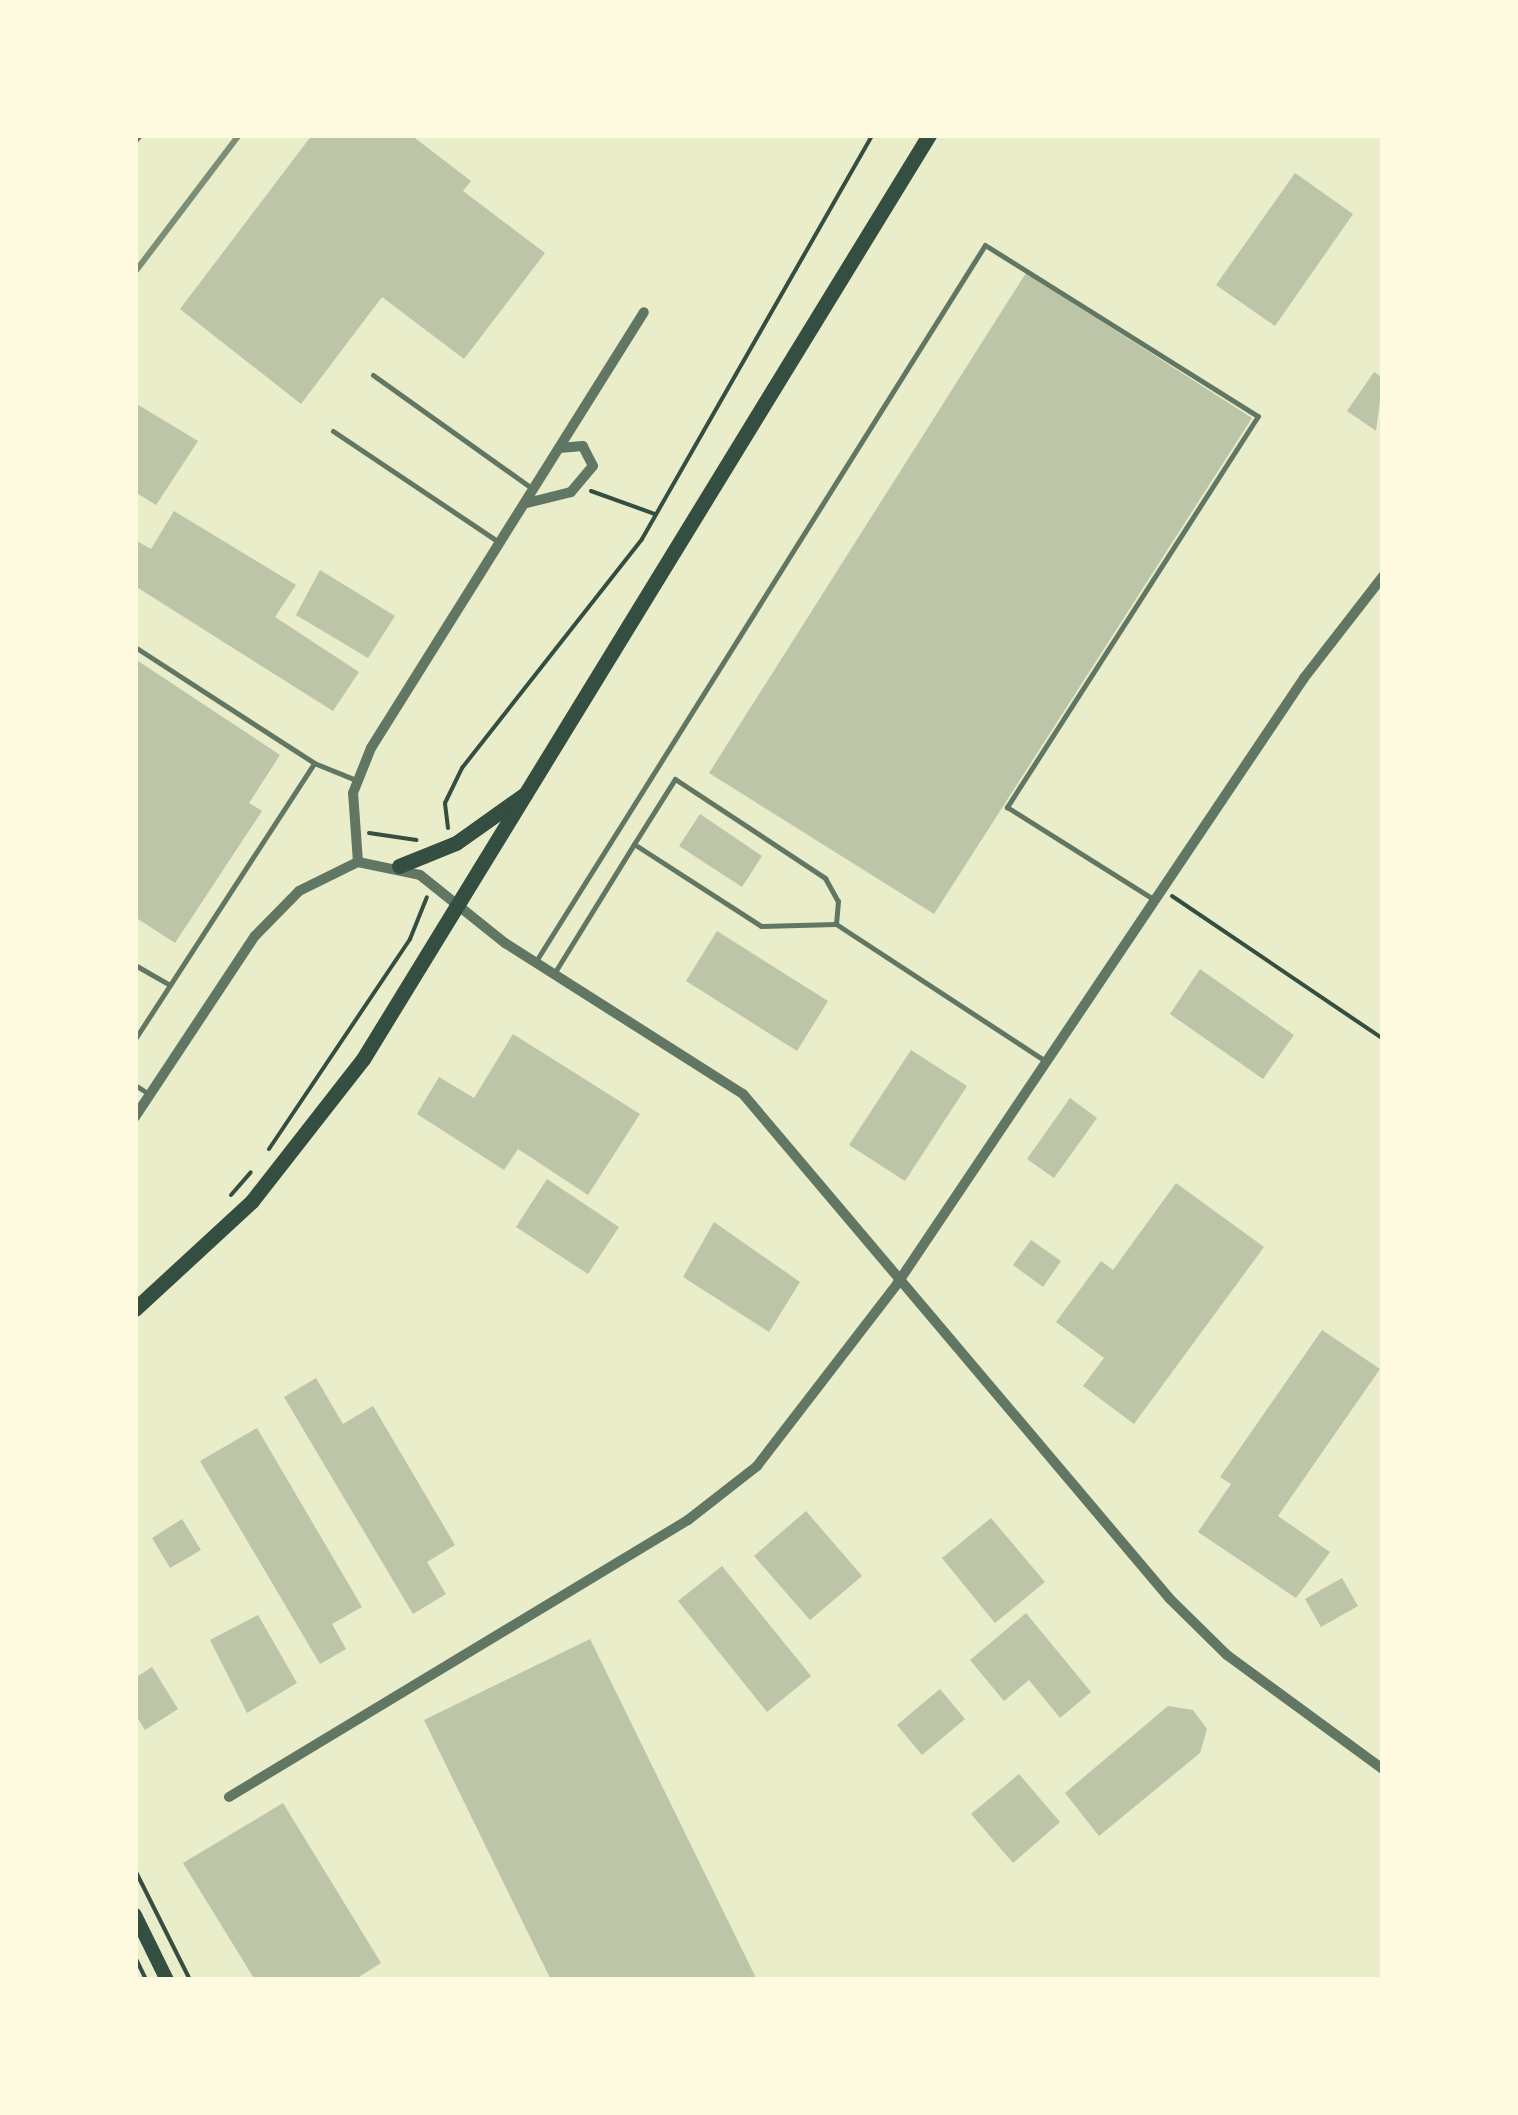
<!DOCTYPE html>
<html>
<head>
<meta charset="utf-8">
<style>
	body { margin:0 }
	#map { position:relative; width:1518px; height:2115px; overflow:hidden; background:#e9edc9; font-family:Signika,sans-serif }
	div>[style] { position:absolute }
	.building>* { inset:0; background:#bcc5a7 }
	.path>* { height:4px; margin:-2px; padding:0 2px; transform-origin:2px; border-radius:2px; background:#344e41 }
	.service>* { height:5px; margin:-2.5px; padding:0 2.5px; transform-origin:2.5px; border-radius:2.5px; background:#617663 }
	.minor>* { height:10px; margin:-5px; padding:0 5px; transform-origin:5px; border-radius:5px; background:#617663 }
	.secondary>* { height:14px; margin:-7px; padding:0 7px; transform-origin:7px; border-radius:7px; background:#344e41 }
	.primary>* { height:15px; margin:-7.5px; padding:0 7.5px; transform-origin:7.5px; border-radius:7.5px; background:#344e41 }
	.rail>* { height:6px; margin:-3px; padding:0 3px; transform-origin:3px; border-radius:3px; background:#7c8e77 }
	span { translate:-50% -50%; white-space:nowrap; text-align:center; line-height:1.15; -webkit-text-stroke:10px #fefae0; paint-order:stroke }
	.frame { position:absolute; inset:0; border:138px solid #fefae0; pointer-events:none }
</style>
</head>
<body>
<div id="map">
	<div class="building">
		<div style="clip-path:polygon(312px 135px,411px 135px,471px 181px,463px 191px,545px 253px,464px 359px,382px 297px,301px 404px,180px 309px)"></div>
		<div style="clip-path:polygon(1295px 173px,1353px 214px,1275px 326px,1216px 285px)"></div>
		<div style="clip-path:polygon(1026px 273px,1252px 418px,934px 914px,709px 773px)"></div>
		<div style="clip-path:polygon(1374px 372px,1383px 378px,1376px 431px,1347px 411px)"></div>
		<div style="clip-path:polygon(135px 403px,198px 441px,156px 505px,135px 492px)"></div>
		<div style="clip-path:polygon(174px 511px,296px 585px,275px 617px,359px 672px,333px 711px,135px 586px,135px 540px,151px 549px)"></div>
		<div style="clip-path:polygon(320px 570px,395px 616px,368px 658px,296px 615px)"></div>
		<div style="clip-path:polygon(135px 659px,280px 755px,249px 803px,262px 811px,175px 943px,135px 917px)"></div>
		<div style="clip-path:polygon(700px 814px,762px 856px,742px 887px,679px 846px)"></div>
		<div style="clip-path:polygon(717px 931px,828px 1001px,797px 1051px,686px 981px)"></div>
		<div style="clip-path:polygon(1200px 969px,1294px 1035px,1263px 1079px,1170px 1014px)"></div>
		<div style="clip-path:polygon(513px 1034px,640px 1114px,588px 1195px,518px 1149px,504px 1170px,417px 1114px,439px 1077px,474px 1098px)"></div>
		<div style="clip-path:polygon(911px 1050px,967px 1086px,905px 1181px,849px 1145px)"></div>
		<div style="clip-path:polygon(1070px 1098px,1097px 1118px,1054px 1178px,1027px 1159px)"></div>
		<div style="clip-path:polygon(547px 1179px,619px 1227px,588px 1274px,516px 1227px)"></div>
		<div style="clip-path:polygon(1176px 1183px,1264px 1247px,1134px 1424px,1083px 1386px,1104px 1358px,1056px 1322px,1101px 1261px,1113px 1270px)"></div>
		<div style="clip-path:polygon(714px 1222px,800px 1282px,769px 1332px,683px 1277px)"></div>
		<div style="clip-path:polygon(1031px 1240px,1061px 1261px,1043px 1287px,1013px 1265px)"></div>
		<div style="clip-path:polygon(1322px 1330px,1380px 1369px,1278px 1516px,1330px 1552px,1296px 1598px,1198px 1532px,1231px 1484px,1220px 1477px)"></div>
		<div style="clip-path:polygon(316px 1378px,343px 1424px,373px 1406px,455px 1545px,427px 1562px,446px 1594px,413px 1614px,284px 1397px)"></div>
		<div style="clip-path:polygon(257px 1428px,362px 1607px,332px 1624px,346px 1649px,320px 1664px,200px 1461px)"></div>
		<div style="clip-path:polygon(806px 1511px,862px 1576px,810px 1620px,754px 1556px)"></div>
		<div style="clip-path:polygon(991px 1518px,1045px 1582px,995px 1623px,942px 1558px)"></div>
		<div style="clip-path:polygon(182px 1519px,201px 1550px,170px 1568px,152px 1538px)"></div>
		<div style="clip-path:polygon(722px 1566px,811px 1676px,767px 1712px,678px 1601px)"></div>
		<div style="clip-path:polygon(1342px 1578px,1358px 1606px,1321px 1627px,1305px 1599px)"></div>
		<div style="clip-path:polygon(1026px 1613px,1091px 1692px,1060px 1718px,1029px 1680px,1004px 1701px,970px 1660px)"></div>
		<div style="clip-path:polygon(258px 1615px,297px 1683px,247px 1713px,210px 1640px)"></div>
		<div style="clip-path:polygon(590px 1639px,757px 1980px,551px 1980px,424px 1720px)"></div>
		<div style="clip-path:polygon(152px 1667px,178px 1709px,145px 1730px,135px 1714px,135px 1678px)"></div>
		<div style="clip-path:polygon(940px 1689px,965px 1719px,922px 1755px,897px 1725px)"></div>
		<div style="clip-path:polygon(1168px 1706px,1193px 1710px,1207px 1729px,1200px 1753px,1099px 1836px,1065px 1793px)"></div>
		<div style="clip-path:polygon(1019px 1774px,1060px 1822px,1013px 1863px,971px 1814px)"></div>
		<div style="clip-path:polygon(283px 1803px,381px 1963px,354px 1980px,255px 1980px,183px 1863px)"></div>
	</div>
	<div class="path">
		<div style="left:591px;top:491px;width:68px;rotate:19.8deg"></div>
		<div style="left:448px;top:828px;width:25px;rotate:-97deg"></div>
		<div style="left:445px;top:803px;width:39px;rotate:-64deg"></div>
		<div style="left:462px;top:768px;width:291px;rotate:-51.8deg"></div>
		<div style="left:642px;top:539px;width:465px;rotate:-60.3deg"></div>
		<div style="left:369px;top:833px;width:48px;rotate:8.5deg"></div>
		<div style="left:1172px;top:896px;width:255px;rotate:34.1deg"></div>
		<div style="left:269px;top:1149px;width:253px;rotate:-56.1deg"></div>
		<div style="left:410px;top:939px;width:45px;rotate:-68deg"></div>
		<div style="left:231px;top:1195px;width:30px;rotate:-49deg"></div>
		<div style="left:135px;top:1870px;width:123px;rotate:63.4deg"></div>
		<div style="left:135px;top:1957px;width:25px;rotate:64deg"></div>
	</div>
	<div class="service">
		<div style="left:135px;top:141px;width:8px;rotate:-50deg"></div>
		<div style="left:373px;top:375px;width:196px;rotate:35.5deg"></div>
		<div style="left:333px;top:431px;width:201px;rotate:33.8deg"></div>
		<div style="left:135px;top:647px;width:213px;rotate:32.9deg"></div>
		<div style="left:314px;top:763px;width:45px;rotate:22deg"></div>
		<div style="left:634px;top:844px;width:77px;rotate:-57.8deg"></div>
		<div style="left:675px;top:779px;width:180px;rotate:33.4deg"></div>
		<div style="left:825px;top:878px;width:26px;rotate:61deg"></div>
		<div style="left:838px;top:901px;width:23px;rotate:95deg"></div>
		<div style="left:536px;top:961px;width:845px;rotate:-57.91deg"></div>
		<div style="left:985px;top:245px;width:322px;rotate:32.1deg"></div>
		<div style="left:1258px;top:416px;width:465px;rotate:122.7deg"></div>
		<div style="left:1007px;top:807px;width:173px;rotate:32.2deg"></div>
		<div style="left:135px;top:965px;width:40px;rotate:29.7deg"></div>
		<div style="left:555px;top:972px;width:150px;rotate:-58.3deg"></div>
		<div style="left:634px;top:844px;width:151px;rotate:32.8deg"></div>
		<div style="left:761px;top:926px;width:75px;rotate:-1.5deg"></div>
		<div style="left:836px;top:924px;width:250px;rotate:33.2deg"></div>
		<div style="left:135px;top:1039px;width:329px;rotate:-57deg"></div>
		<div style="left:135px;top:1085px;width:17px;rotate:33deg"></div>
	</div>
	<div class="minor">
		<div style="left:527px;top:503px;width:45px;rotate:-14deg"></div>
		<div style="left:571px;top:492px;width:34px;rotate:-50deg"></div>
		<div style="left:593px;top:466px;width:22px;rotate:-117deg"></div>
		<div style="left:583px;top:446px;width:24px;rotate:175deg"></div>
		<div style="left:358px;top:862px;width:69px;rotate:-94.1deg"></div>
		<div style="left:353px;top:793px;width:48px;rotate:-68.2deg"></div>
		<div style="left:371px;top:748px;width:514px;rotate:-57.95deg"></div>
		<div style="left:135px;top:1117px;width:217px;rotate:-56.5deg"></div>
		<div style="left:255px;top:936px;width:63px;rotate:-45.6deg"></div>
		<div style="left:299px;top:891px;width:66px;rotate:-26.2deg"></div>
		<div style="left:358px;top:862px;width:63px;rotate:11.8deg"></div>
		<div style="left:420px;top:875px;width:109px;rotate:38.7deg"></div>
		<div style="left:505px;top:943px;width:282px;rotate:32.4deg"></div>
		<div style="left:743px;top:1094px;width:661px;rotate:49.78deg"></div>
		<div style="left:1170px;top:1599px;width:80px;rotate:44.5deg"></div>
		<div style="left:1227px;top:1655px;width:193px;rotate:36.2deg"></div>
		<div style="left:229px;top:1797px;width:536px;rotate:-31.11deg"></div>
		<div style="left:688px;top:1520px;width:88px;rotate:-38deg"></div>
		<div style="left:757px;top:1466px;width:230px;rotate:-52.4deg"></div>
		<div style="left:897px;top:1284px;width:730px;rotate:-56.11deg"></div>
		<div style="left:1304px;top:678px;width:129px;rotate:-52.2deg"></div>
	</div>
	<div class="secondary">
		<div style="left:135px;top:1915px;width:72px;rotate:63.8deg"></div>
	</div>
	<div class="primary">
		<div style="left:399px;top:866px;width:61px;rotate:-22deg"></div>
		<div style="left:456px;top:843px;width:85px;rotate:-35.4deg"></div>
		<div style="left:135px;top:1309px;width:159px;rotate:-42.7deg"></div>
		<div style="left:252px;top:1201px;width:180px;rotate:-52deg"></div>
		<div style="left:363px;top:1059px;width:1084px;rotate:-58.51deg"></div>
	</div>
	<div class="rail">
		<div style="left:135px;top:272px;width:172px;rotate:-52.8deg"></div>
	</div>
	<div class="frame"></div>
</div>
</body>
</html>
